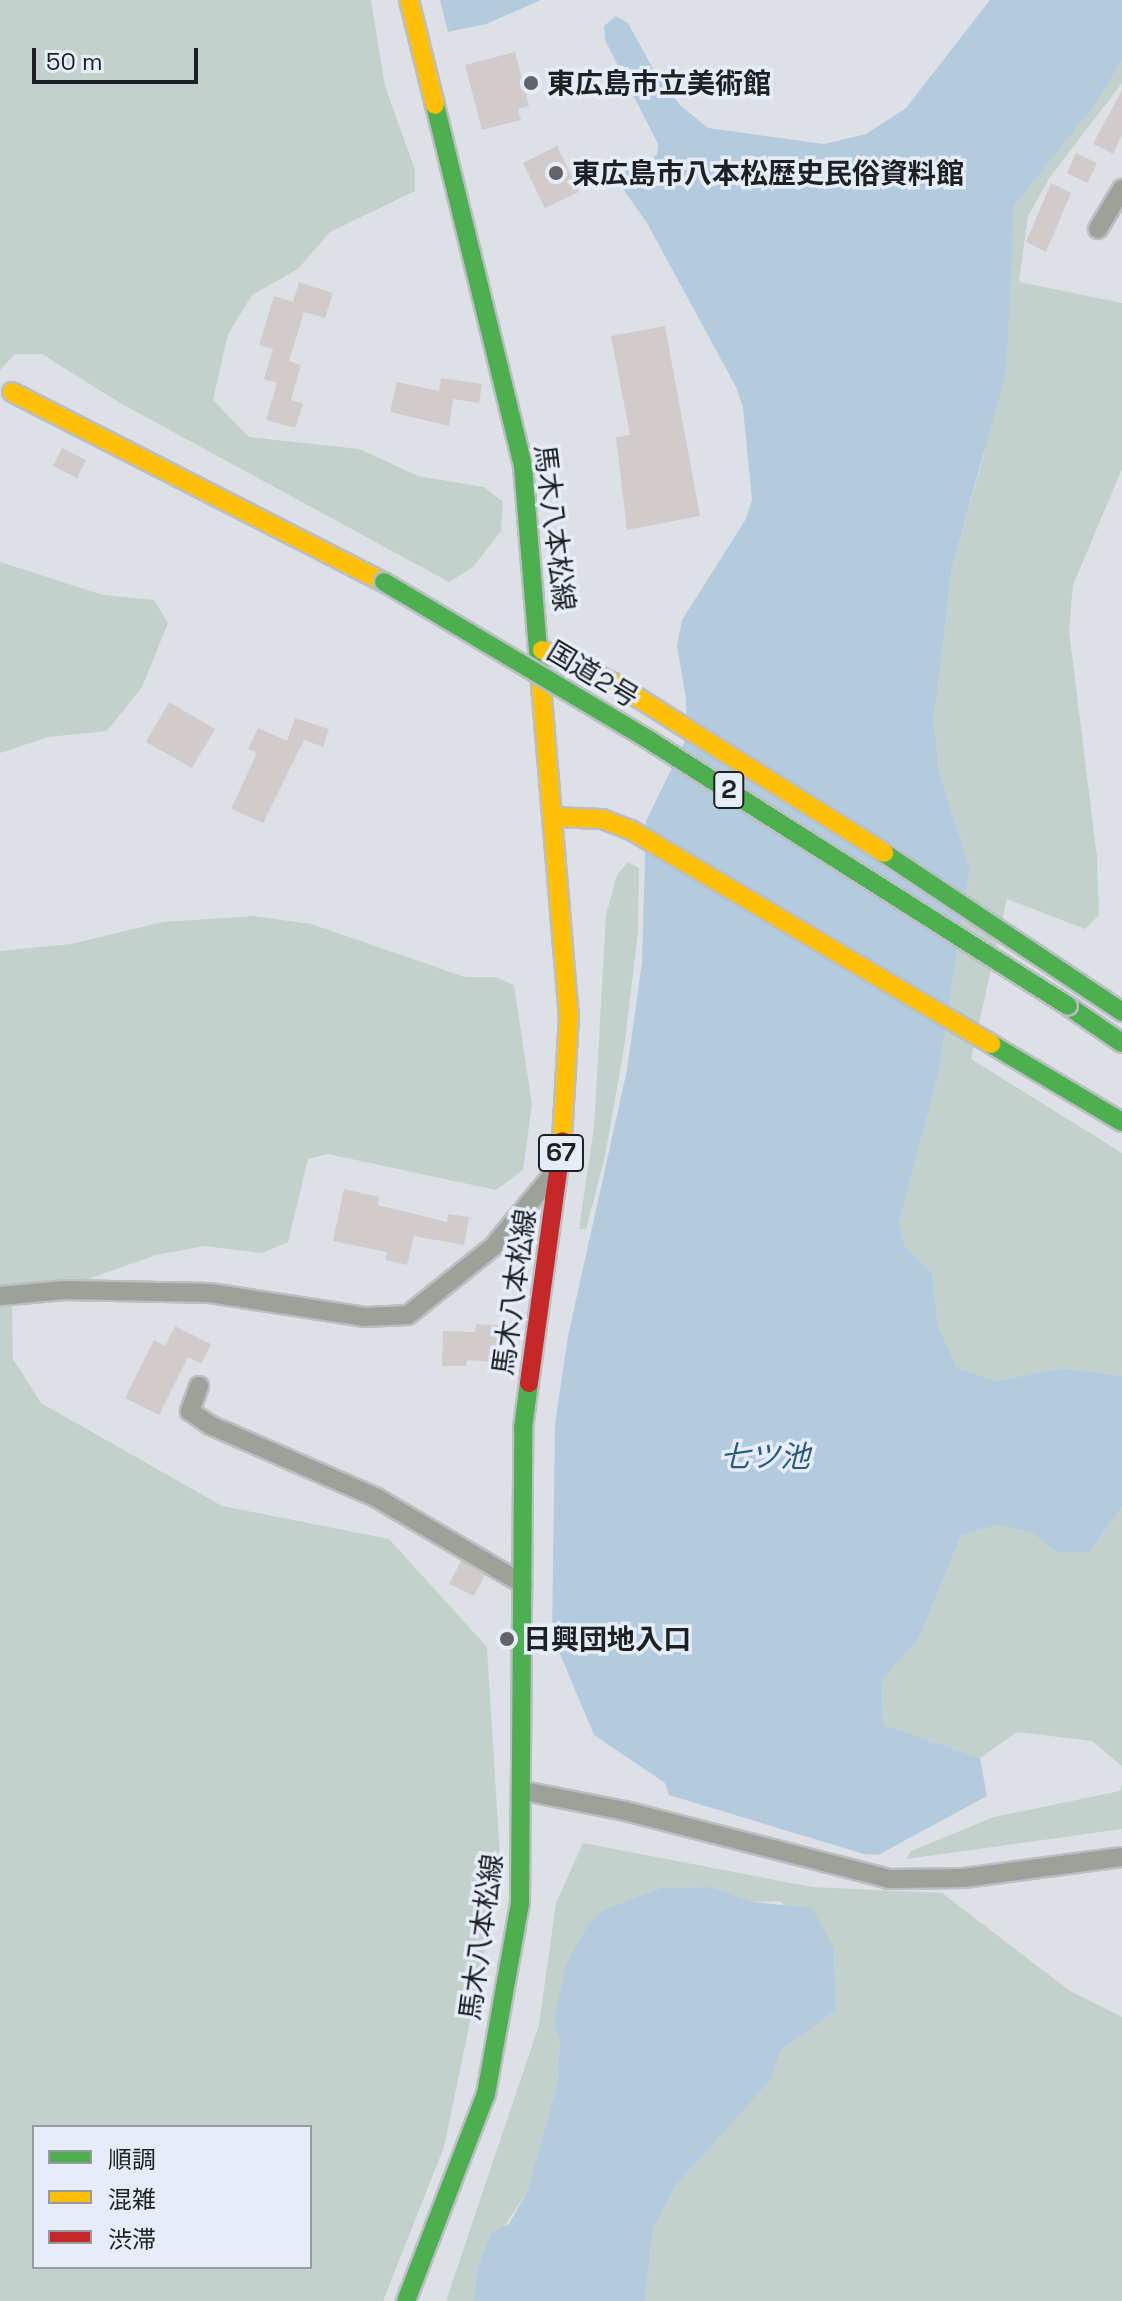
<!DOCTYPE html>
<html>
<head>
<meta charset="utf-8">
<style>
	body { margin:0 }
	#map { position:relative; width:1122px; height:2301px; overflow:hidden; background:#dde1e6; font-family:"Space Grotesk","Noto Sans JP",sans-serif }
	div>[style] { position:absolute }
	.green>* { inset:0; background:#c2d1cb }
	.water>* { inset:0; background:#b3cbdf }
	.building>* { inset:0; background:#d1cccb }
	.roads { filter:drop-shadow(2px 0 #bbbec2) drop-shadow(-2px 0 #bbbec2) drop-shadow(0 2px #bbbec2) drop-shadow(0 -2px #bbbec2) }
	.street>* { height:18px; margin:-9px; padding:0 9px; transform-origin:9px; border-radius:9px; background:#9ca29a }
	.fast>* { height:18px; margin:-9px; padding:0 9px; transform-origin:9px; border-radius:9px; background:#4caf50 }
	.slow>* { height:18px; margin:-9px; padding:0 9px; transform-origin:9px; border-radius:9px; background:#ffc107 }
	.jam>* { height:18px; margin:-9px; padding:0 9px; transform-origin:9px; border-radius:9px; background:#c62828 }
	.bridges { filter:drop-shadow(2px 0 #bbbec2) drop-shadow(-2px 0 #bbbec2) drop-shadow(0 2px #bbbec2) drop-shadow(0 -2px #bbbec2) }
	.fast-bridge>* { height:18px; margin:-9px; padding:0 9px; transform-origin:9px; border-radius:9px; background:#4caf50 }
	.dots>* { width:22px; height:22px; translate:-50% -50%; box-sizing:border-box; border:4px solid #e6edf8; border-radius:50% }
	span { translate:-50% -50%; white-space:nowrap; text-align:center; line-height:1.15; -webkit-text-stroke:7px #e6edf8; paint-order:stroke }
	.shield-label span { padding:2px 6px; background:#e6edf8; border:2px solid; border-radius:6px; -webkit-text-stroke-width:0 }
	.shield-label { font-size:26px; color:#1e2124; font-weight:700 }
	.poi-label { font-size:28px; color:#1e2124; font-weight:700 }
	.left { translate:0 -50%; text-align:left }
	.street-label { font-size:28px; color:#1e2124 }
	.water-label { font-size:30px; color:#285c81; font-style:italic }
	.legend { position:absolute; left:32px; top:2125px; width:280px; height:144px; box-sizing:border-box; background:#e6edf8; border:2px solid #969ba3; margin:0; padding:10px 14px; list-style:none; font-size:24px; color:#1e2124 }
	.legend li { display:flex; align-items:center; gap:16px; height:40px }
	.legend b { width:40px; border:2px solid #969ba3 }
	.scale { position:absolute; left:32px; top:48px; width:166px; height:36px; box-sizing:border-box; border:4px solid #1e2124; border-top:0; padding-left:10px; font-size:24px; line-height:28px; white-space:nowrap; color:#1e2124; -webkit-text-stroke:6px #e6edf8; paint-order:stroke }
</style>
</head>
<body>
<div id="map">
	<div class="green">
		<div style="clip-path:polygon(0 0,371px 0,385px 86px,415px 170px,415px 191px,330px 232px,298px 269px,252px 295px,228px 334px,213px 400px,249px 437px,359px 449px,418px 476px,484px 487px,503px 502px,501px 531px,473px 567px,449px 582px,120px 403px,42px 354px,15px 354px,0 370px)"></div>
		<div style="clip-path:polygon(1122px 61px,1122px 83px,1050px 177px,1028px 216px,1019px 282px,1122px 303px,1122px 469px,1073px 585px,1069px 631px,1097px 857px,1099px 915px,1085px 929px,1007px 899px,971px 1059px,1122px 1153px,1122px 1376px,1063px 1368px,996px 1381px,957px 1368px,938px 1325px,932px 1273px,905px 1247px,899px 1223px,939px 1072px,970px 869px,939px 772px,934px 719px,952px 568px,984px 455px,1014px 206px,1093px 107px)"></div>
		<div style="clip-path:polygon(0 562px,103px 595px,154px 600px,168px 623px,142px 687px,107px 731px,48px 737px,0 753px)"></div>
		<div style="clip-path:polygon(628px 862px,639px 868px,638px 932px,624px 1048px,605px 1156px,586px 1229px,579px 1229px,594px 1127px,606px 915px,617px 875px)"></div>
		<div style="clip-path:polygon(evenodd,253px 916px,311px 924px,465px 977px,495px 977px,514px 985px,532px 1104px,523px 1170px,496px 1190px,328px 1154px,308px 1159px,288px 1242px,262px 1253px,204px 1246px,156px 1255px,12px 1306px,13px 1359px,41px 1403px,222px 1506px,389px 1539px,487px 1647px,501px 1872px,444px 2147px,383px 2301px,0 2301px,0 951px,71px 944px,163px 922px,253px 916px,34px 2127px,310px 2127px,310px 2267px,34px 2267px,34px 2127px)"></div>
		<div style="clip-path:polygon(1122px 1507px,1122px 1766px,1092px 1741px,1017px 1732px,980px 1758px,883px 1726px,882px 1680px,919px 1638px,961px 1536px,997px 1525px,1030px 1532px,1057px 1552px,1089px 1552px)"></div>
		<div style="clip-path:polygon(1122px 1784px,1122px 1829px,906px 1859px,911px 1851px,994px 1817px,1120px 1791px)"></div>
		<div style="clip-path:polygon(583px 1843px,812px 1887px,942px 1893px,1070px 1991px,1122px 2017px,1122px 2301px,645px 2301px,653px 2228px,676px 2185px,771px 2080px,780px 2051px,836px 2010px,834px 1948px,779px 1901px,753px 1902px,711px 1887px,661px 1888px,602px 1910px,588px 1925px,554px 2022px,560px 2040px,557px 2085px,527px 2192px,478px 2266px,473px 2301px,446px 2301px,539px 2025px,556px 1903px)"></div>
	</div>
	<div class="water">
		<div style="clip-path:polygon(440px 0,541px 0,486px 24px,448px 32px)"></div>
		<div style="clip-path:polygon(990px 0,1122px 0,1122px 61px,1093px 107px,1014px 206px,1006px 373px,952px 568px,934px 719px,939px 772px,970px 869px,939px 1072px,899px 1223px,905px 1247px,932px 1273px,938px 1325px,957px 1368px,996px 1381px,1063px 1368px,1122px 1376px,1122px 1507px,1089px 1552px,1057px 1552px,1030px 1532px,997px 1525px,961px 1536px,919px 1638px,882px 1680px,883px 1725px,980px 1758px,987px 1796px,878px 1855px,864px 1854px,669px 1795px,665px 1783px,594px 1735px,552px 1635px,555px 1424px,568px 1336px,627px 1070px,642px 962px,646px 821px,686px 739px,686px 699px,677px 646px,682px 620px,746px 519px,752px 500px,743px 408px,736px 387px,647px 223px,623px 189px,625px 171px,657px 155px,658px 144px,605px 40px,604px 26px,616px 16px,628px 23px,657px 76px,681px 106px,708px 128px,824px 144px,866px 134px,906px 108px)"></div>
		<div style="clip-path:polygon(711px 1887px,753px 1902px,812px 1908px,834px 1948px,836px 2010px,780px 2051px,771px 2080px,676px 2185px,653px 2228px,645px 2301px,473px 2301px,478px 2266px,492px 2232px,509px 2224px,527px 2192px,557px 2085px,560px 2040px,554px 2022px,565px 1967px,588px 1925px,602px 1910px,661px 1888px)"></div>
	</div>
	<div class="building">
		<div style="clip-path:polygon(515px 52px,529px 106px,518px 109px,521px 120px,482px 130px,465px 65px)"></div>
		<div style="clip-path:polygon(1122px 90px,1122px 135px,1113px 154px,1093px 144px)"></div>
		<div style="clip-path:polygon(557px 146px,579px 192px,545px 208px,523px 163px)"></div>
		<div style="clip-path:polygon(1076px 153px,1097px 163px,1087px 183px,1067px 173px)"></div>
		<div style="clip-path:polygon(1051px 183px,1071px 193px,1046px 252px,1026px 242px)"></div>
		<div style="clip-path:polygon(299px 282px,333px 293px,325px 318px,304px 312px,289px 361px,301px 365px,291px 400px,303px 404px,295px 428px,266px 420px,277px 383px,264px 379px,273px 349px,259px 345px,274px 296px,293px 302px)"></div>
		<div style="clip-path:polygon(665px 326px,700px 516px,627px 530px,616px 437px,630px 435px,611px 336px)"></div>
		<div style="clip-path:polygon(441px 378px,482px 384px,479px 403px,453px 399px,449px 426px,390px 412px,397px 382px,439px 391px)"></div>
		<div style="clip-path:polygon(62px 448px,86px 460px,77px 478px,53px 466px)"></div>
		<div style="clip-path:polygon(169px 702px,215px 729px,192px 768px,146px 742px)"></div>
		<div style="clip-path:polygon(295px 718px,329px 729px,323px 747px,304px 740px,263px 823px,231px 809px,257px 753px,248px 749px,258px 728px,287px 741px)"></div>
		<div style="clip-path:polygon(344px 1189px,379px 1197px,378px 1205px,447px 1222px,448px 1214px,469px 1217px,464px 1245px,414px 1236px,407px 1265px,385px 1260px,387px 1252px,333px 1241px)"></div>
		<div style="clip-path:polygon(476px 1324px,498px 1325px,495px 1362px,467px 1360px,466px 1366px,442px 1366px,443px 1331px,475px 1332px)"></div>
		<div style="clip-path:polygon(175px 1326px,211px 1344px,201px 1364px,188px 1357px,159px 1415px,125px 1398px,154px 1340px,165px 1346px)"></div>
		<div style="clip-path:polygon(461px 1561px,485px 1575px,474px 1596px,449px 1584px)"></div>
	</div>
	<div class="roads">
		<div class="street">
			<div style="left:1098px;top:229px;width:47px;rotate:-59deg"></div>
			<div style="left:0;top:1296px;width:65px;rotate:-5.3deg"></div>
			<div style="left:65px;top:1290px;width:145px;rotate:1.2deg"></div>
			<div style="left:210px;top:1293px;width:157px;rotate:8.8deg"></div>
			<div style="left:365px;top:1317px;width:43px;rotate:-2.7deg"></div>
			<div style="left:408px;top:1315px;width:109px;rotate:-38.7deg"></div>
			<div style="left:493px;top:1247px;width:97px;rotate:-50.4deg"></div>
			<div style="left:199px;top:1386px;width:27px;rotate:110deg"></div>
			<div style="left:190px;top:1411px;width:24px;rotate:35deg"></div>
			<div style="left:210px;top:1425px;width:182px;rotate:23.6deg"></div>
			<div style="left:377px;top:1498px;width:169px;rotate:30.5deg"></div>
			<div style="left:524px;top:1791px;width:103px;rotate:11.2deg"></div>
			<div style="left:625px;top:1811px;width:273px;rotate:14.4deg"></div>
			<div style="left:889px;top:1879px;width:75px;rotate:-0.8deg"></div>
			<div style="left:964px;top:1878px;width:159px;rotate:-7.6deg"></div>
		</div>
		<div class="fast">
			<div style="left:435px;top:105px;width:373px;rotate:76.3deg"></div>
			<div style="left:523px;top:467px;width:207px;rotate:85.3deg"></div>
			<div style="left:884px;top:853px;width:286px;rotate:33.7deg"></div>
			<div style="left:1068px;top:1006px;width:65px;rotate:34.4deg"></div>
			<div style="left:991px;top:1044px;width:152px;rotate:30.8deg"></div>
			<div style="left:406px;top:2301px;width:222px;rotate:-68.9deg"></div>
			<div style="left:486px;top:2094px;width:193px;rotate:-79.9deg"></div>
			<div style="left:520px;top:1904px;width:476px;rotate:-89.6deg"></div>
			<div style="left:523px;top:1428px;width:45px;rotate:-82.4deg"></div>
		</div>
		<div class="slow">
			<div style="left:409px;top:0;width:108px;rotate:76.1deg"></div>
			<div style="left:12px;top:392px;width:418px;rotate:27.1deg"></div>
			<div style="left:542px;top:650px;width:81px;rotate:24.7deg"></div>
			<div style="left:616px;top:684px;width:317px;rotate:32.2deg"></div>
			<div style="left:540px;top:673px;width:343px;rotate:85.2deg"></div>
			<div style="left:569px;top:1015px;width:126px;rotate:93.2deg"></div>
			<div style="left:554px;top:817px;width:48px;rotate:2.4deg"></div>
			<div style="left:602px;top:819px;width:31px;rotate:21deg"></div>
			<div style="left:631px;top:830px;width:419px;rotate:30.7deg"></div>
		</div>
		<div class="jam">
			<div style="left:529px;top:1383px;width:244px;rotate:-82.2deg"></div>
		</div>
	</div>
	<div class="bridges">
		<div class="fast-bridge">
			<div style="left:384px;top:582px;width:309px;rotate:30.8deg"></div>
			<div style="left:649px;top:740px;width:496px;rotate:32.4deg"></div>
		</div>
	</div>
	<div class="dots">
		<div style="left:531px;top:83px;background:#616468"></div>
		<div style="left:556px;top:173px;background:#616468"></div>
		<div style="left:507px;top:1639px;background:#616468"></div>
	</div>
	<div class="shield-label">
		<span style="left:729px;top:790px">2</span>
		<span style="left:561px;top:1153px">67</span>
	</div>
	<div class="poi-label">
		<span class="left" style="left:547px;top:83px">東広島市立美術館</span>
		<span class="left" style="left:572px;top:173px">東広島市八本松歴史民俗資料館</span>
		<span class="left" style="left:523px;top:1639px">日興団地入口</span>
	</div>
	<div class="street-label">
		<span style="left:555px;top:528px;rotate:83deg">馬木八本松線</span>
		<span style="left:593px;top:674px;rotate:31deg">国道2号</span>
		<span style="left:514px;top:1292px;rotate:-82deg">馬木八本松線</span>
		<span style="left:481px;top:1937px;rotate:-82deg">馬木八本松線</span>
	</div>
	<div class="water-label">
		<span style="left:765px;top:1457px">七ツ池</span>
	</div>
	<ul class="legend">
	<li><b style="height:10px;background:#4caf50"></b>順調</li>
	<li><b style="height:10px;background:#ffc107"></b>混雑</li>
	<li><b style="height:10px;background:#c62828"></b>渋滞</li>
	</ul>
	<div class="scale">50 m</div>
</div>
</body>
</html>
